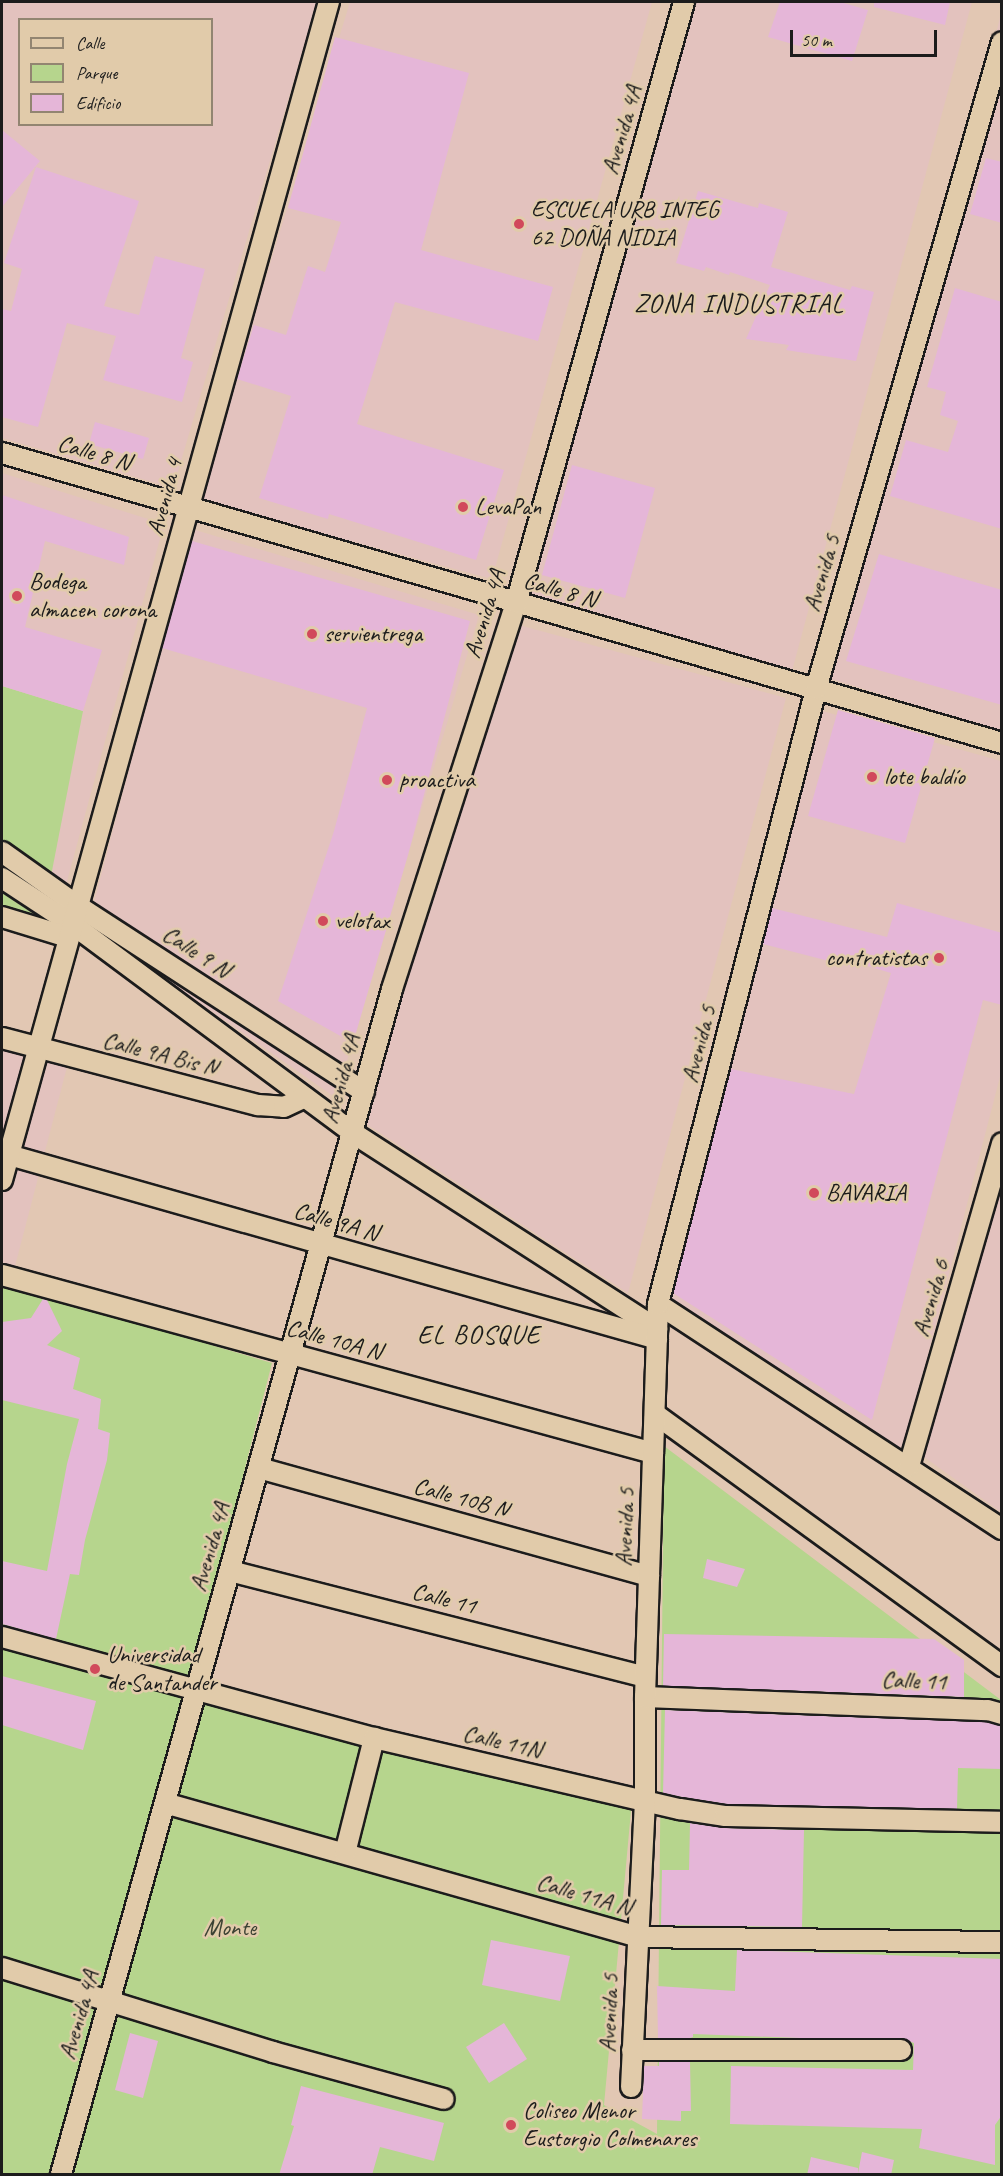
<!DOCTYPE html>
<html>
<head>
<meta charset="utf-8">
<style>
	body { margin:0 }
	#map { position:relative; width:1003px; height:2176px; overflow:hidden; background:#e2c7b3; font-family:Caveat,sans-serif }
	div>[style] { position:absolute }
	.built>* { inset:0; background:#e3c2be }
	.green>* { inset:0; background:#b6d58d }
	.building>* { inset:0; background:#e5b6d8 }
	.roads { filter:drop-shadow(2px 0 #1c1c1c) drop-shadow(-2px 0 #1c1c1c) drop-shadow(0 2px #1c1c1c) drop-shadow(0 -2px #1c1c1c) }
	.street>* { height:20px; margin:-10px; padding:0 10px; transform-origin:10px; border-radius:10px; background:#e1cbaa }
	.dots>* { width:16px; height:16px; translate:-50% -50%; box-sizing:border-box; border:3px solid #e1cbaa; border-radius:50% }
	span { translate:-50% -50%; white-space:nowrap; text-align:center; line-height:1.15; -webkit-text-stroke:5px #e1cbaa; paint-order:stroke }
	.street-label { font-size:24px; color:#1c1c1c }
	.poi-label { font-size:24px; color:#1c1c1c }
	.left { translate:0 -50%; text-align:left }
	.right { translate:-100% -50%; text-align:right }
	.park-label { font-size:24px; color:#3b4133 }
	.neighbourhood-label { font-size:26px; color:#1c1c1c; letter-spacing:1.5px }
	.frame { position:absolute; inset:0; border:3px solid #1c1c1c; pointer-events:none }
	.legend { position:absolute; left:18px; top:18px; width:195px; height:108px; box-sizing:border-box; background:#e1cbaa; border:2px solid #928571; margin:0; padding:8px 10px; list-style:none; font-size:18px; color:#1c1c1c }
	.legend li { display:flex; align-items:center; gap:12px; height:30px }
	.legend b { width:30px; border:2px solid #928571 }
	.scale { position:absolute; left:790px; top:30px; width:147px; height:27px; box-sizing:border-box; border:3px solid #1c1c1c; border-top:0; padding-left:8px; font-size:18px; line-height:21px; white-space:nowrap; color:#1c1c1c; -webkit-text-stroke:4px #e1cbaa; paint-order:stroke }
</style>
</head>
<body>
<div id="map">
	<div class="built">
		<div style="clip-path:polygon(evenodd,2px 2px,317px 2px,173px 488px,2px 438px,2px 2px,20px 20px,212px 20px,212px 124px,20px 124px,20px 20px)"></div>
		<div style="clip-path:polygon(350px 2px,652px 2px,492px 579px,198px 500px)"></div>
		<div style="clip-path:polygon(676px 2px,972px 2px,792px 671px,524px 592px)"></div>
		<div style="clip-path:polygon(1001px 14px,1001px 731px,828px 678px)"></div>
		<div style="clip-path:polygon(2px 473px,164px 524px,60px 907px,2px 867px)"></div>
		<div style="clip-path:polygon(192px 529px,479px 615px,336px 1098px,88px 925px)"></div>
		<div style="clip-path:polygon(504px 621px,786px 698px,628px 1293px,357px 1118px)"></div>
		<div style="clip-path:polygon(819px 710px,1001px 761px,1001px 1073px,902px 1455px,662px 1309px)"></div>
		<div style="clip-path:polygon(3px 1045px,67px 1067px,14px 1270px,2px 1266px)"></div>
		<div style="clip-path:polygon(1001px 1168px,1001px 1512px,924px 1457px)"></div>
	</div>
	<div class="green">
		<div style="clip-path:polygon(2px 686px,83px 711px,51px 876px,2px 841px)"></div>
		<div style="clip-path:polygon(2px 893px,64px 934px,2px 925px)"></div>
		<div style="clip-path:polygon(2px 1283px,272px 1363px,190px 1682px,632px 1800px,604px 2105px,657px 2134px,664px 1446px,1001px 1700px,1001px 2174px,2px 2174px)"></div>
	</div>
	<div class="building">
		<div style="clip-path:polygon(780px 2px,840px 2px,868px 10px,852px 61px,768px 37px)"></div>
		<div style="clip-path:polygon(874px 2px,950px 2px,945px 25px,874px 7px)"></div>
		<div style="clip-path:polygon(335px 37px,469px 73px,421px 250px,553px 287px,538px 341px,395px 302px,357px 424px,504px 470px,476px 560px,329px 514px,328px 519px,259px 498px,291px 396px,237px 379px,254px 325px,286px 335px,308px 266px,325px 272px,341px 222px,288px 208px)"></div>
		<div style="clip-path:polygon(2px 130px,40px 161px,2px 207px)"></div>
		<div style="clip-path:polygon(986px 158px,1002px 162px,1002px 223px,970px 214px)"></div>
		<div style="clip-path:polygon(36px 167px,139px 201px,104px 306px,139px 315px,155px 256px,205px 269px,181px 358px,193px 362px,182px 402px,103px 380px,116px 336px,67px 323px,38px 427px,2px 417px,2px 309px,11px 311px,22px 269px,4px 263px)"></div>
		<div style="clip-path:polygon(698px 191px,758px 208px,759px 203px,788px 212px,771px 267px,850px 290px,852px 286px,874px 292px,856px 361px,786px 350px,789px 345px,746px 339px,770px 285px,730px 272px,729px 275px,706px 267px,704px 271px,676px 263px)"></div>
		<div style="clip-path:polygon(955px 288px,1002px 302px,1002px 529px,890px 496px,906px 440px,948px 452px,958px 421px,940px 415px,946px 392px,927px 387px)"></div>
		<div style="clip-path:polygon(95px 422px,149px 438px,143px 459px,89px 444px)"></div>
		<div style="clip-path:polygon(572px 465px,655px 488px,625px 598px,542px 575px)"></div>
		<div style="clip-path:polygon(2px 495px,129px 537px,124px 565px,45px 541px,25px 627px,102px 650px,83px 711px,2px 686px)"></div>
		<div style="clip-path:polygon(192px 541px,470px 621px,408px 855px,353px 1043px,278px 1001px,334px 831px,367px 708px,162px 648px)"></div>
		<div style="clip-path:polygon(879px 554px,1002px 590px,1002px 705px,846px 661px)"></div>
		<div style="clip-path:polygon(838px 710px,935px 738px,905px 843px,808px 816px)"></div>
		<div style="clip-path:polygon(897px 903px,1002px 933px,1002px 1005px,983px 1000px,872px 1420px,673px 1293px,731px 1069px,854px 1094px,891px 973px,857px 963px,856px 968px,763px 944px,772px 908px,887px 937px)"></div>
		<div style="clip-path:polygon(43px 1299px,47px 1300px,62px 1331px,47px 1345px,80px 1358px,73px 1389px,101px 1399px,98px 1429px,110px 1433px,107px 1460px,85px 1540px,79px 1575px,70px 1574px,56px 1639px,2px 1624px,2px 1561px,47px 1571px,67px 1464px,79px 1419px,2px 1400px,2px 1322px,31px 1318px)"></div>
		<div style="clip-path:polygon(707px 1559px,745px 1569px,737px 1587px,703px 1578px)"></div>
		<div style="clip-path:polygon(664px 1634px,934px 1639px,964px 1660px,964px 1697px,663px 1686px)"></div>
		<div style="clip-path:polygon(2px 1676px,96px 1701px,83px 1750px,2px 1725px)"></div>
		<div style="clip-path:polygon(665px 1710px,986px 1722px,1002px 1726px,1002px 1769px,958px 1768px,957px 1809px,726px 1804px,682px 1797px,663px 1793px)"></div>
		<div style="clip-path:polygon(690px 1823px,725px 1828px,804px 1830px,802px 1927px,661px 1925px,662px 1870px,689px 1870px)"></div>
		<div style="clip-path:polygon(491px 1940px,570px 1956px,560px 2001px,482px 1985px)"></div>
		<div style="clip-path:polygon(737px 1950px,1002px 1959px,1002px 2115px,995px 2125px,995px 2165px,919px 2148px,922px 2129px,730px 2124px,731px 2066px,913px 2070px,914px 2043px,901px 2038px,800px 2038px,693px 2034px,693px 2037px,690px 2038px,658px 2038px,657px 1986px,735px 1991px)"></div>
		<div style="clip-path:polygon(504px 2023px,527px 2059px,489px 2083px,466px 2047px)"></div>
		<div style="clip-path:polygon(130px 2033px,158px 2041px,143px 2098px,115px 2090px)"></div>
		<div style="clip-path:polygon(659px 2062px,690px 2062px,691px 2111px,681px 2111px,681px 2121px,642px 2119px,644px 2066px,659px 2066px)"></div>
		<div style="clip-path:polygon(301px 2086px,444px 2123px,434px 2161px,380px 2147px,372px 2175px,279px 2175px,294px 2126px,291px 2125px)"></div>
		<div style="clip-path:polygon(862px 2152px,894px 2160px,891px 2175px,807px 2175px,811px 2157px,858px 2168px,858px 2173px)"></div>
	</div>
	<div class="roads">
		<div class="street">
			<div style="left:2px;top:453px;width:1041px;rotate:16.17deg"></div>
			<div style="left:2px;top:852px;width:93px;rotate:35.4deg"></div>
			<div style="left:78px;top:906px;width:341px;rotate:33deg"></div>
			<div style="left:2px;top:878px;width:84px;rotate:33.3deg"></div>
			<div style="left:72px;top:924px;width:350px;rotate:36.6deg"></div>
			<div style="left:353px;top:1133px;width:362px;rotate:32.8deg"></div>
			<div style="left:2px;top:917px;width:69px;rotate:16.9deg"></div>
			<div style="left:2px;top:1038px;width:265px;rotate:14.7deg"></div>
			<div style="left:258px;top:1105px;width:26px;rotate:4deg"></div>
			<div style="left:284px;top:1107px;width:23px;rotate:-25deg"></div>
			<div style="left:2px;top:1153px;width:681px;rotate:15.85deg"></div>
			<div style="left:2px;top:1180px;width:1223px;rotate:-74.49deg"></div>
			<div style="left:2px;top:1275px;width:675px;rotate:15.29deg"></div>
			<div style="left:658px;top:1304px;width:411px;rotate:33.2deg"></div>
			<div style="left:655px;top:1414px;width:429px;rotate:36deg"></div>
			<div style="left:909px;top:1466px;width:336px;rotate:-73.9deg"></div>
			<div style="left:259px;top:1468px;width:405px;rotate:15.5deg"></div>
			<div style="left:230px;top:1571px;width:428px;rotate:14.3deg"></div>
			<div style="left:2px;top:1637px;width:385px;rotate:15.2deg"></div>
			<div style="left:374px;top:1738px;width:314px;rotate:13.1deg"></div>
			<div style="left:680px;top:1809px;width:46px;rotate:8.8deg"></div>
			<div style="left:725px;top:1816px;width:277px;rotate:1.2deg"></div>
			<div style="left:645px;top:1697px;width:343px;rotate:2.2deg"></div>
			<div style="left:988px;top:1710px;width:15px;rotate:16deg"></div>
			<div style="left:165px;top:1803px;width:491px;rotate:15.8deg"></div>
			<div style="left:637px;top:1937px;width:365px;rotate:0.8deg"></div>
			<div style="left:345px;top:1853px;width:119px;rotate:-75.8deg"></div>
			<div style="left:2px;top:1968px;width:284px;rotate:17.2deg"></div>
			<div style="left:273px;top:2052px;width:177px;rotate:15.4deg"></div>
			<div style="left:632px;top:2050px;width:269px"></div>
			<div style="left:631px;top:2087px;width:286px;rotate:-87.2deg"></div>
			<div style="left:645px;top:1801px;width:104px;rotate:-90deg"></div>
			<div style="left:645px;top:1697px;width:393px;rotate:-88.1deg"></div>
			<div style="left:658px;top:1304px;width:635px;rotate:-75.59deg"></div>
			<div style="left:816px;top:689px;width:673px;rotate:-73.96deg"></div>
			<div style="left:61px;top:2174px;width:1230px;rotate:-74.39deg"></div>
			<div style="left:392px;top:989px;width:405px;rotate:-72.2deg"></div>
			<div style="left:516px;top:603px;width:624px;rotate:-74.38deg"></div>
		</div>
	</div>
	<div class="dots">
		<div style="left:519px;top:224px;background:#d1495b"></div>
		<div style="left:463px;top:507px;background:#d1495b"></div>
		<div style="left:17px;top:596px;background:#d1495b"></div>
		<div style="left:312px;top:634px;background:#d1495b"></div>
		<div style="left:872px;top:777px;background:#d1495b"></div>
		<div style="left:387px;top:780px;background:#d1495b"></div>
		<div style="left:323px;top:921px;background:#d1495b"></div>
		<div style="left:939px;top:958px;background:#d1495b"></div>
		<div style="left:814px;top:1193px;background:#d1495b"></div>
		<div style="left:95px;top:1669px;background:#d1495b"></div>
		<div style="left:511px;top:2125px;background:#d1495b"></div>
	</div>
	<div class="street-label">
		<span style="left:622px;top:130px;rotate:-74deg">Avenida 4A</span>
		<span style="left:94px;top:453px;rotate:16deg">Calle 8 N</span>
		<span style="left:165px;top:497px;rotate:-75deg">Avenida 4</span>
		<span style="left:822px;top:573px;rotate:-74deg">Avenida 5</span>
		<span style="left:560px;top:590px;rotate:16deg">Calle 8 N</span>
		<span style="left:485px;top:614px;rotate:-73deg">Avenida 4A</span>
		<span style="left:196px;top:952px;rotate:33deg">Calle 9 N</span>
		<span style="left:699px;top:1044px;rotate:-76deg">Avenida 5</span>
		<span style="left:160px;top:1054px;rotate:14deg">Calle 9A Bis N</span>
		<span style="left:341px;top:1079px;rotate:-75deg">Avenida 4A</span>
		<span style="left:336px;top:1222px;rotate:16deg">Calle 9A N</span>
		<span style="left:931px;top:1298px;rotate:-74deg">Avenida 6</span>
		<span style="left:334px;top:1340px;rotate:15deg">Calle 10A N</span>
		<span style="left:461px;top:1498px;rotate:15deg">Calle 10B N</span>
		<span style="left:625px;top:1527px;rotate:-88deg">Avenida 5</span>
		<span style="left:210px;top:1547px;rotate:-74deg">Avenida 4A</span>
		<span style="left:444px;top:1599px;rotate:14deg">Calle 11</span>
		<span style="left:914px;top:1681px;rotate:2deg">Calle 11</span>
		<span style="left:502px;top:1742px;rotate:13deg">Calle 11N</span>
		<span style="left:584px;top:1895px;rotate:16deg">Calle 11A N</span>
		<span style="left:609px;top:2013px;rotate:-88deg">Avenida 5</span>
		<span style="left:79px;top:2015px;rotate:-74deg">Avenida 4A</span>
	</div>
	<div class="poi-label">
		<span class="left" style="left:531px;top:224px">ESCUELA URB INTEG<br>62 DOÑA NIDIA</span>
		<span class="left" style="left:475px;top:507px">LevaPan</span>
		<span class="left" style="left:29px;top:596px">Bodega<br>almacen corona</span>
		<span class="left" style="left:324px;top:634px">servientrega</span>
		<span class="left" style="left:884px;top:777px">lote baldío</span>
		<span class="left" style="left:399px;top:780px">proactiva</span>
		<span class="left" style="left:335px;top:921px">velotax</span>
		<span class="right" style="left:927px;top:958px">contratistas</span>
		<span class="left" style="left:826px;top:1193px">BAVARIA</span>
		<span class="left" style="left:107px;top:1669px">Universidad<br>de Santander</span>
		<span class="left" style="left:523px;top:2125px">Coliseo Menor<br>Eustorgio Colmenares</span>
	</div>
	<div class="park-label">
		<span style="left:230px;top:1928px">Monte</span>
	</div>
	<div class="neighbourhood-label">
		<span style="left:739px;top:304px">ZONA INDUSTRIAL</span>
		<span style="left:479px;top:1335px">EL BOSQUE</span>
	</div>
	<div class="frame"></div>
	<ul class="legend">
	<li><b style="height:8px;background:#e1cbaa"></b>Calle</li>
	<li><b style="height:16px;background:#b6d58d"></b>Parque</li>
	<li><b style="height:16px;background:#e5b6d8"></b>Edificio</li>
	</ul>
	<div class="scale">50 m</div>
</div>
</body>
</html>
